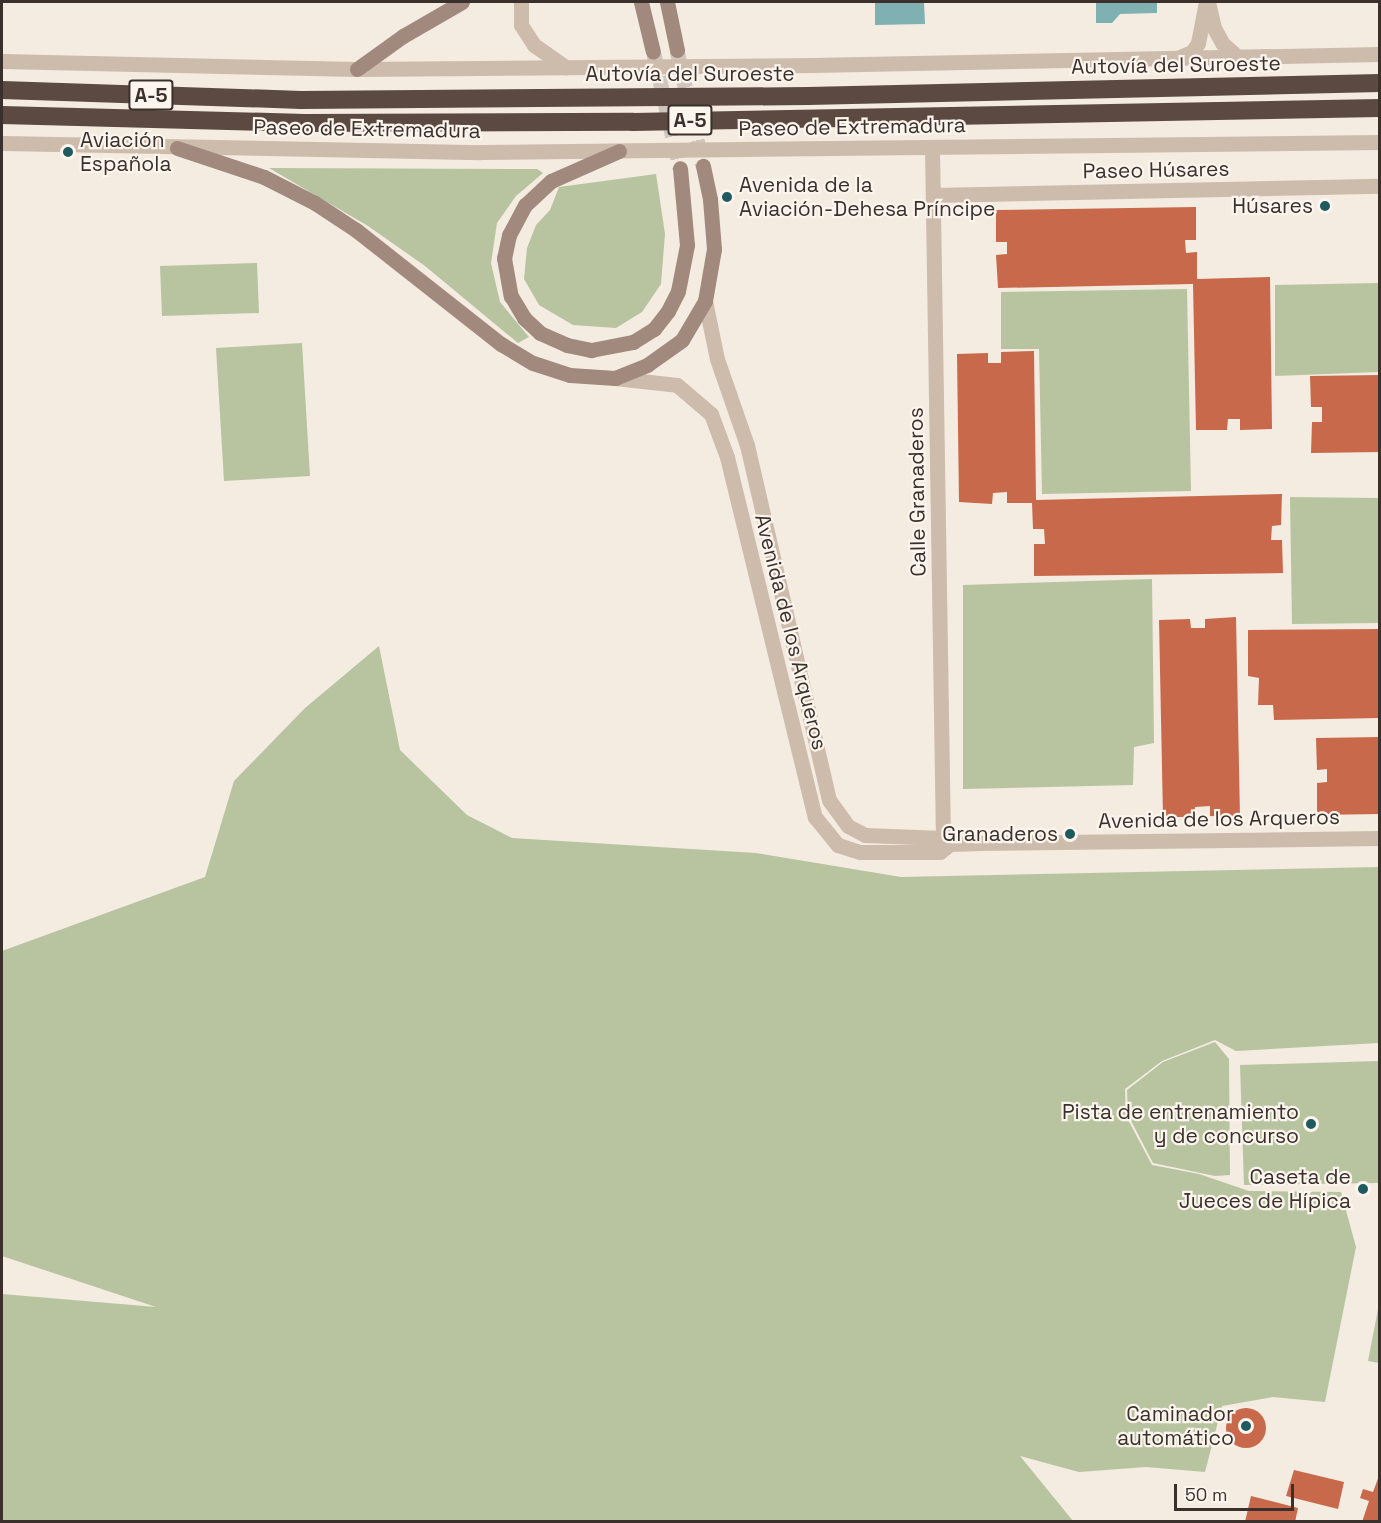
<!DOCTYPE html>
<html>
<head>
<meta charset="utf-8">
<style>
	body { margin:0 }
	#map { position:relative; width:1381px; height:1523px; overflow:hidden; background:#f4ebe1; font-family:"Space Grotesk",sans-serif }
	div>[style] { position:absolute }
	.green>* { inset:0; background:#b8c4a0 }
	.water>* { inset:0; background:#7fb0b2 }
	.building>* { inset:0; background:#c8694b }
	.round { border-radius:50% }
	.secondary-tunnel>* { height:15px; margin-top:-7.5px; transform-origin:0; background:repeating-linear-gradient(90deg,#cfc6bd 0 15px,transparent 0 23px) }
	.street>* { height:15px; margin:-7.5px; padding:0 7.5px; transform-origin:7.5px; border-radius:7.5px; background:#cdbbac }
	.secondary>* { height:15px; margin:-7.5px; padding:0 7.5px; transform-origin:7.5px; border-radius:7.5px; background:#a18a7d }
	.highway>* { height:18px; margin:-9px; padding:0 9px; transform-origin:9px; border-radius:9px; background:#5c4a42 }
	.dots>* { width:16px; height:16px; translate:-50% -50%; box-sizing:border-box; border:3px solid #fbf5ee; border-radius:50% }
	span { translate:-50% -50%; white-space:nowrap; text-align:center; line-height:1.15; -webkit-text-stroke:4.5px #fbf5ee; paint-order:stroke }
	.shield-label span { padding:2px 4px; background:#fbf5ee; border:2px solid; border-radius:4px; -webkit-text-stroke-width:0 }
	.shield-label { font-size:20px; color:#3b302b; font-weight:700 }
	.street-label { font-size:21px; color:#3b302b }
	.poi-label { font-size:21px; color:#3b302b }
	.left { translate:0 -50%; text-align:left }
	.right { translate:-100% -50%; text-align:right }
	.frame { position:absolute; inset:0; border:3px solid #3b302b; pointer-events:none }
	.scale { position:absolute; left:1174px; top:1484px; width:120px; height:27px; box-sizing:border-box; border:3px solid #3b302b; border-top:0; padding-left:8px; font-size:18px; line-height:21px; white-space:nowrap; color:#3b302b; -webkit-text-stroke:4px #fbf5ee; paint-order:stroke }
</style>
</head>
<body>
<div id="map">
	<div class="green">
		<div style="clip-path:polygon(269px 168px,537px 169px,543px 173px,516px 196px,497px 223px,491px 263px,500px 302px,529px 337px,518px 343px,425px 266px,368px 226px)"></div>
		<div style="clip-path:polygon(656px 174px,665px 234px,661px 284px,642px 312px,616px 328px,573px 325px,539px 305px,524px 279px,527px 248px,536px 225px,550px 210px,559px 187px)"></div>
		<div style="clip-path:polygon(257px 263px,259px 313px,162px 316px,160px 266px)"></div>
		<div style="clip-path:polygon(1379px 283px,1379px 372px,1275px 376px,1275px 285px)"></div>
		<div style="clip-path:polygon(1187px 289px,1191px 491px,1042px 494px,1039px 349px,1001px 349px,1001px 292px)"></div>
		<div style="clip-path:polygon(302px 343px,310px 476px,224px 481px,216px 348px)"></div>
		<div style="clip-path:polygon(1290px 497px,1379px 498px,1379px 623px,1292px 624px)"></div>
		<div style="clip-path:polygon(1152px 579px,1154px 743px,1134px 747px,1133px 785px,963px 789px,963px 585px)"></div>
		<div style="clip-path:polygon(379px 646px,400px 750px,467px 815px,512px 838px,756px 853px,901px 877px,1379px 867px,1379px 1043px,1236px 1051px,1215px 1040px,1162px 1061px,1125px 1089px,1126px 1116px,1152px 1165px,1199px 1174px,1249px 1191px,1341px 1192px,1356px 1247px,1325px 1402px,1273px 1397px,1222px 1406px,1205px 1472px,1146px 1467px,1079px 1472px,1020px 1456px,1073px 1521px,2px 1521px,2px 1294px,156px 1307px,2px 1256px,2px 951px,205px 877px,234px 781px,305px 708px)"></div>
		<div style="clip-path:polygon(1215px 1042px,1229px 1059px,1230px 1175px,1215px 1176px,1153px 1163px,1128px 1115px,1127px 1090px,1163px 1062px)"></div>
		<div style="clip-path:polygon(1379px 1061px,1379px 1183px,1244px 1185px,1240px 1065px)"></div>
		<div style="clip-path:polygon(1379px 1304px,1379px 1363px,1368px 1361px)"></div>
	</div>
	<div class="water">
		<div style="clip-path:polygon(875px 2px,924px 2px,925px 24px,875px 25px)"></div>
		<div style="clip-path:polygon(1096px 2px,1157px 2px,1157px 13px,1120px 14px,1112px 23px,1096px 23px)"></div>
	</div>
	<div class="building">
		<div style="clip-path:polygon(1196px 207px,1196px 240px,1185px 240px,1186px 253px,1197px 252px,1197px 279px,1270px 277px,1272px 429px,1240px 430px,1240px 419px,1228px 419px,1227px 430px,1196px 430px,1193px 284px,998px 288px,996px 255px,1007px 254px,1007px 242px,996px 242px,996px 210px)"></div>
		<div style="clip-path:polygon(1034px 351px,1036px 500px,1282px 494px,1281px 525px,1272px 526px,1271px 540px,1282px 540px,1283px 573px,1034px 576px,1034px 544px,1045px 544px,1044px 529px,1033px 529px,1032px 503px,1007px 503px,1007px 492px,993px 493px,992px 504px,959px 502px,957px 354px,988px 353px,988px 363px,1001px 363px,1001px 352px)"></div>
		<div style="clip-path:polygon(1380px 375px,1380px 452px,1311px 453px,1312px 422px,1322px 422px,1322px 407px,1311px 407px,1310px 376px)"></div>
		<div style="clip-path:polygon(1236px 617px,1240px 817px,1210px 816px,1210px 806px,1195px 807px,1194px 817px,1163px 817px,1159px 620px,1190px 619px,1191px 628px,1205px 628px,1205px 619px)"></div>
		<div style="clip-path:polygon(1380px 629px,1380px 718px,1274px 720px,1273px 705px,1258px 705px,1259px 678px,1248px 676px,1248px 630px)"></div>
		<div style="clip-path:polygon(1380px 737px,1380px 814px,1317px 815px,1317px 783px,1327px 782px,1327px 769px,1317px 770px,1316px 738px)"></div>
		<div style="clip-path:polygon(1369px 1185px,1369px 1193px,1358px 1194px,1358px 1186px)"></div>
		<div class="round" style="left:1226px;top:1408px;width:40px;height:40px"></div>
		<div style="clip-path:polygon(1294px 1470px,1344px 1482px,1338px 1509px,1286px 1496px)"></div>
		<div style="clip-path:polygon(1380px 1473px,1380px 1522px,1362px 1522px,1369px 1501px,1360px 1498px,1363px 1489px,1373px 1492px)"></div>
		<div style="clip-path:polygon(1251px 1496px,1298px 1508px,1295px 1522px,1245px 1522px)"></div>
	</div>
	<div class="secondary-tunnel">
		<div style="left:677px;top:50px;width:119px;rotate:77.4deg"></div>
		<div style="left:654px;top:54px;width:117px;rotate:77.2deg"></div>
	</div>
	<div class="street">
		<div style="left:521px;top:2px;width:23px;rotate:90deg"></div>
		<div style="left:521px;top:25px;width:24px;rotate:57deg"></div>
		<div style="left:534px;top:45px;width:39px;rotate:35deg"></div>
		<div style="left:1208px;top:2px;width:27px;rotate:77deg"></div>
		<div style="left:1214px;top:28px;width:18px;rotate:61deg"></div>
		<div style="left:1223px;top:44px;width:18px;rotate:41deg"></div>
		<div style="left:1180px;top:57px;width:13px;rotate:-23deg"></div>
		<div style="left:1192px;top:52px;width:11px;rotate:-56deg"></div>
		<div style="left:1198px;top:43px;width:42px;rotate:-79deg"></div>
		<div style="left:2px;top:61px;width:355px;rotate:1.3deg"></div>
		<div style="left:357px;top:69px;width:455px;rotate:-0.5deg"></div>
		<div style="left:812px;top:65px;width:568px;rotate:-1.11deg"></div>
		<div style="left:2px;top:143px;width:479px;rotate:1.1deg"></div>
		<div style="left:481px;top:152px;width:899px;rotate:-0.64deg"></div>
		<div style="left:932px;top:147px;width:691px;rotate:89.09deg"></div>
		<div style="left:933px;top:195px;width:447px;rotate:-1.2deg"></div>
		<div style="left:705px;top:301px;width:59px;rotate:78.3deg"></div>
		<div style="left:717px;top:359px;width:91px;rotate:70.8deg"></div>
		<div style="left:747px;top:445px;width:364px;rotate:77deg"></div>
		<div style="left:829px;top:800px;width:32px;rotate:54deg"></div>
		<div style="left:848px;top:826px;width:19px;rotate:28deg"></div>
		<div style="left:865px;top:835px;width:78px;rotate:2.2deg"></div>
		<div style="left:943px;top:838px;width:9px;rotate:41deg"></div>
		<div style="left:615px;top:378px;width:62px;rotate:6.4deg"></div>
		<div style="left:677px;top:385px;width:45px;rotate:40.5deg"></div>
		<div style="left:711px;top:414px;width:46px;rotate:69.6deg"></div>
		<div style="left:727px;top:457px;width:371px;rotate:76.3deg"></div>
		<div style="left:815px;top:817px;width:36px;rotate:51deg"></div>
		<div style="left:838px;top:845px;width:23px;rotate:18deg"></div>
		<div style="left:860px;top:852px;width:80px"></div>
		<div style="left:940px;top:852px;width:13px;rotate:-39deg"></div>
		<div style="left:950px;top:844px;width:30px;rotate:-2deg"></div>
		<div style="left:980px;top:843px;width:400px;rotate:-0.7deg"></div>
	</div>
	<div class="secondary">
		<div style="left:641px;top:2px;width:51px;rotate:76.5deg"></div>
		<div style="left:667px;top:2px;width:49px;rotate:78.2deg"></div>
		<div style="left:357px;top:69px;width:57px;rotate:-35.7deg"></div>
		<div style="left:403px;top:36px;width:68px;rotate:-30deg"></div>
		<div style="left:177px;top:148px;width:92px;rotate:18.4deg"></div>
		<div style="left:264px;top:177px;width:57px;rotate:27deg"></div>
		<div style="left:315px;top:203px;width:49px;rotate:33.4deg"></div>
		<div style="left:356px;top:230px;width:184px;rotate:38.2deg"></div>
		<div style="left:501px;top:344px;width:37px;rotate:31deg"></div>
		<div style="left:533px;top:363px;width:39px;rotate:18deg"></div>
		<div style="left:570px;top:375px;width:45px;rotate:3.8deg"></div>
		<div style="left:615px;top:378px;width:35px;rotate:-22deg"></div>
		<div style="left:647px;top:365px;width:43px;rotate:-35.5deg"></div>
		<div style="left:682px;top:340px;width:45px;rotate:-59.5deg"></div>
		<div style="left:705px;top:301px;width:53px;rotate:-80.2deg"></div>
		<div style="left:714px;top:249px;width:50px;rotate:-94.6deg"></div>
		<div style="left:710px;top:199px;width:34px;rotate:-102deg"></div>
		<div style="left:619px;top:151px;width:74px;rotate:156.2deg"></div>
		<div style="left:551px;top:181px;width:35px;rotate:137deg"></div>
		<div style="left:525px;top:205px;width:34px;rotate:118deg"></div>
		<div style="left:509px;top:235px;width:24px;rotate:102deg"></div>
		<div style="left:504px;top:258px;width:39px;rotate:80deg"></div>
		<div style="left:511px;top:296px;width:26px;rotate:59deg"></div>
		<div style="left:524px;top:318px;width:22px;rotate:43deg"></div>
		<div style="left:540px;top:333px;width:30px;rotate:24deg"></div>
		<div style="left:567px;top:345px;width:25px;rotate:12deg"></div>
		<div style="left:591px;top:350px;width:43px;rotate:-10.8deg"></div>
		<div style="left:633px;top:342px;width:25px;rotate:-32deg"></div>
		<div style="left:654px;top:329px;width:23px;rotate:-52deg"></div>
		<div style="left:668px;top:311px;width:22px;rotate:-63deg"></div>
		<div style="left:678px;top:291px;width:47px;rotate:-78.9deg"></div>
		<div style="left:687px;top:245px;width:77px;rotate:-95.2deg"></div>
	</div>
	<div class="highway">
		<div style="left:2px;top:90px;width:299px;rotate:1.9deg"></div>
		<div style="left:301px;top:100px;width:507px;rotate:-0.45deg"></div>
		<div style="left:808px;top:96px;width:572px;rotate:-1.3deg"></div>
		<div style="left:2px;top:115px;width:303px;rotate:1.5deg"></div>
		<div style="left:305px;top:123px;width:328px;rotate:-0.2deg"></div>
		<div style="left:633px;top:122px;width:747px;rotate:-1.07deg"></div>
	</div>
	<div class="dots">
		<div style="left:68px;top:152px;background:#1f5a5e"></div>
		<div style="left:727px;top:197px;background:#1f5a5e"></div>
		<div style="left:1325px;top:206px;background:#1f5a5e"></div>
		<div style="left:1070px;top:834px;background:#1f5a5e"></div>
		<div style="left:1311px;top:1124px;background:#1f5a5e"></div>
		<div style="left:1363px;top:1189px;background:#1f5a5e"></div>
		<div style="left:1246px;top:1426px;background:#1f5a5e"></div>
	</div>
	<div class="shield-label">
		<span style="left:151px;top:95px">A-5</span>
		<span style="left:690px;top:120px">A-5</span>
	</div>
	<div class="street-label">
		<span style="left:1176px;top:65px;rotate:-1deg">Autovía del Suroeste</span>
		<span style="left:690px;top:74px">Autovía del Suroeste</span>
		<span style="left:852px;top:127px;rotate:-1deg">Paseo de Extremadura</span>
		<span style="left:367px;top:129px;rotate:1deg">Paseo de Extremadura</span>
		<span style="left:1156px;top:170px;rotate:-1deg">Paseo Húsares</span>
		<span style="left:917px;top:492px;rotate:-91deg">Calle Granaderos</span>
		<span style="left:791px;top:632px;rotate:76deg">Avenida de los Arqueros</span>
		<span style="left:1219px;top:819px;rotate:-1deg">Avenida de los Arqueros</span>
	</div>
	<div class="poi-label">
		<span class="left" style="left:80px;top:152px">Aviación<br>Española</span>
		<span class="left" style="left:739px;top:197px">Avenida de la<br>Aviación-Dehesa Príncipe</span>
		<span class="right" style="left:1313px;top:206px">Húsares</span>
		<span class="right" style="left:1058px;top:834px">Granaderos</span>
		<span class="right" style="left:1299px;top:1124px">Pista de entrenamiento<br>y de concurso</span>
		<span class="right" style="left:1351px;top:1189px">Caseta de<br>Jueces de Hípica</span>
		<span class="right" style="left:1234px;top:1426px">Caminador<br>automático</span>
	</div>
	<div class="frame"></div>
	<div class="scale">50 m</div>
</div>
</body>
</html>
